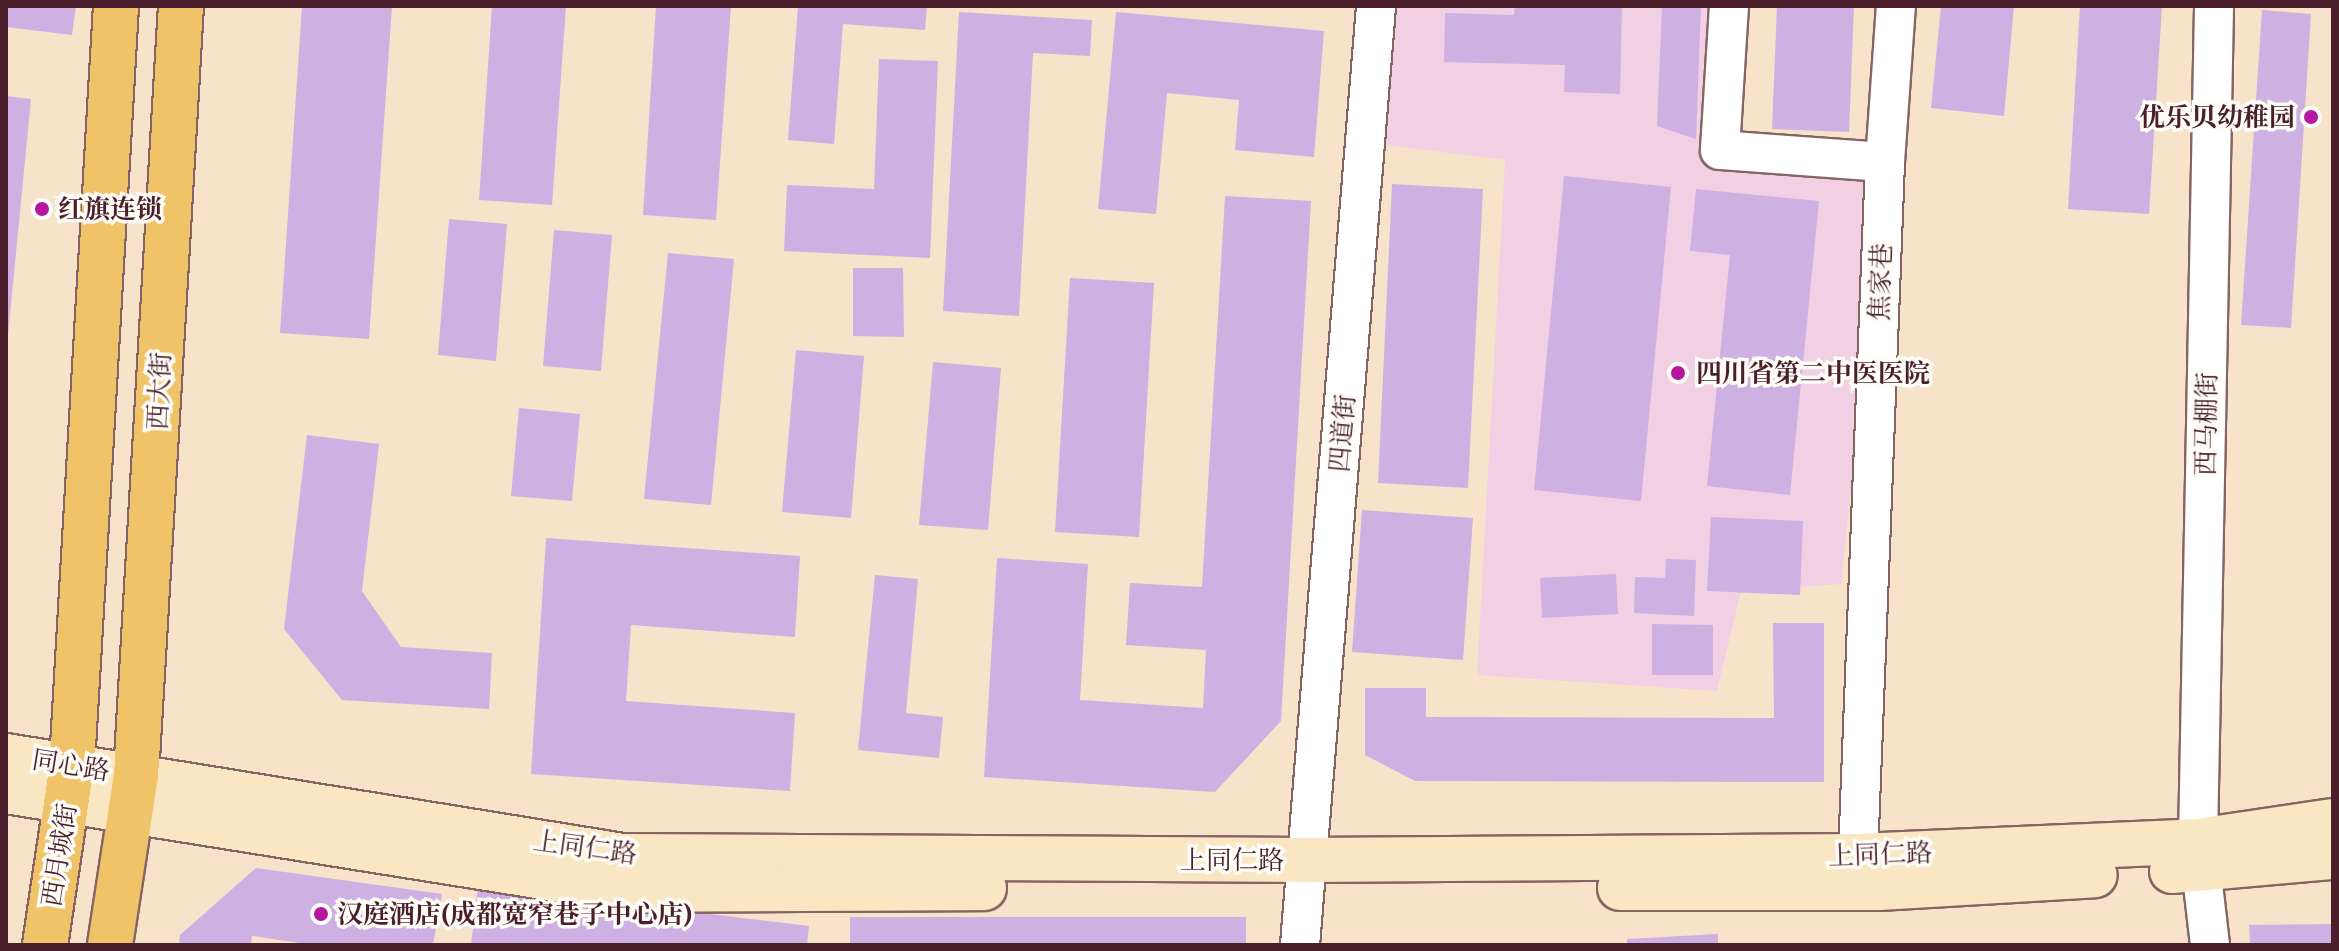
<!DOCTYPE html>
<html>
<head>
<meta charset="utf-8">
<style>
	body { margin:0 }
	#map { position:relative; width:2339px; height:951px; overflow:hidden; background:#f6e3ca; font-family:"Gentium Book Plus","Noto Serif SC",serif }
	div>[style] { position:absolute }
	.built>* { inset:0; background:#f1d0e3 }
	.building>* { inset:0; background:#cfb0e2 }
	.roads { filter:drop-shadow(2px 0 #866463) drop-shadow(-2px 0 #866463) drop-shadow(0 2px #866463) drop-shadow(0 -2px #866463) }
	.street>* { height:38px; margin:-19px; padding:0 19px; transform-origin:19px; border-radius:19px; background:#fff }
	.secondary>* { height:44px; margin:-22px; padding:0 22px; transform-origin:22px; border-radius:22px; background:#f9e7c3 }
	.primary>* { height:44px; margin:-22px; padding:0 22px; transform-origin:22px; border-radius:22px; background:#f1c369 }
	.dots>* { width:22px; height:22px; translate:-50% -50%; box-sizing:border-box; border:4px solid #fdfcf7; border-radius:50% }
	span { translate:-50% -50%; white-space:nowrap; text-align:center; line-height:1.15; -webkit-text-stroke:7px #fdfcf7; paint-order:stroke }
	.poi-label { font-size:26px; color:#4a1f2b; font-weight:700 }
	.right { translate:-100% -50%; text-align:right }
	.left { translate:0 -50%; text-align:left }
	.street-label { font-size:26px; color:#4a1f2b }
	.frame { position:absolute; inset:0; border:8px solid #4a1f2b; pointer-events:none }
</style>
</head>
<body>
<div id="map">
	<div class="built">
		<div style="clip-path:polygon(1392px 6px,1729px 6px,1720px 150px,1885px 162px,1841px 584px,1741px 591px,1717px 691px,1477px 675px,1505px 160px,1385px 145px)"></div>
	</div>
	<div class="building">
		<div style="clip-path:polygon(6px 6px,76px 6px,72px 35px,6px 27px)"></div>
		<div style="clip-path:polygon(302px 6px,392px 6px,369px 339px,280px 333px)"></div>
		<div style="clip-path:polygon(492px 6px,566px 6px,552px 205px,479px 200px)"></div>
		<div style="clip-path:polygon(656px 6px,731px 6px,716px 220px,643px 215px)"></div>
		<div style="clip-path:polygon(798px 6px,927px 6px,925px 30px,843px 24px,834px 144px,788px 140px)"></div>
		<div style="clip-path:polygon(1515px 6px,1622px 6px,1620px 94px,1564px 92px,1565px 65px,1444px 62px,1445px 13px,1514px 15px)"></div>
		<div style="clip-path:polygon(1662px 6px,1701px 6px,1696px 139px,1657px 126px)"></div>
		<div style="clip-path:polygon(1777px 6px,1854px 6px,1849px 132px,1772px 129px)"></div>
		<div style="clip-path:polygon(1941px 6px,2014px 6px,2004px 116px,1931px 108px)"></div>
		<div style="clip-path:polygon(2080px 6px,2162px 6px,2149px 214px,2068px 209px)"></div>
		<div style="clip-path:polygon(2262px 10px,2311px 14px,2291px 328px,2241px 325px)"></div>
		<div style="clip-path:polygon(959px 12px,1092px 20px,1090px 56px,1033px 53px,1019px 316px,943px 311px)"></div>
		<div style="clip-path:polygon(1116px 12px,1324px 31px,1314px 157px,1235px 150px,1239px 100px,1167px 93px,1156px 214px,1098px 209px)"></div>
		<div style="clip-path:polygon(879px 59px,938px 61px,930px 258px,784px 251px,787px 185px,874px 189px)"></div>
		<div style="clip-path:polygon(6px 96px,31px 99px,8px 335px,6px 335px)"></div>
		<div style="clip-path:polygon(1564px 176px,1671px 187px,1641px 501px,1534px 490px)"></div>
		<div style="clip-path:polygon(1392px 184px,1483px 189px,1468px 488px,1378px 483px)"></div>
		<div style="clip-path:polygon(1696px 189px,1819px 201px,1790px 495px,1707px 486px,1730px 255px,1690px 251px)"></div>
		<div style="clip-path:polygon(1225px 196px,1311px 201px,1281px 721px,1215px 792px,984px 777px,997px 558px,1088px 564px,1080px 700px,1203px 708px,1206px 650px,1126px 645px,1130px 583px,1202px 587px)"></div>
		<div style="clip-path:polygon(449px 219px,507px 224px,496px 361px,438px 355px)"></div>
		<div style="clip-path:polygon(554px 230px,612px 235px,601px 371px,543px 366px)"></div>
		<div style="clip-path:polygon(668px 253px,734px 259px,711px 505px,644px 499px)"></div>
		<div style="clip-path:polygon(853px 268px,903px 268px,904px 337px,853px 336px)"></div>
		<div style="clip-path:polygon(1070px 278px,1154px 283px,1139px 537px,1055px 532px)"></div>
		<div style="clip-path:polygon(796px 350px,864px 356px,851px 518px,782px 512px)"></div>
		<div style="clip-path:polygon(933px 362px,1001px 368px,988px 530px,919px 525px)"></div>
		<div style="clip-path:polygon(519px 408px,580px 414px,572px 501px,511px 496px)"></div>
		<div style="clip-path:polygon(307px 435px,379px 444px,362px 591px,401px 647px,492px 653px,489px 709px,342px 700px,284px 629px)"></div>
		<div style="clip-path:polygon(1362px 510px,1473px 518px,1463px 660px,1352px 652px)"></div>
		<div style="clip-path:polygon(1711px 517px,1803px 521px,1800px 595px,1707px 591px)"></div>
		<div style="clip-path:polygon(546px 538px,800px 556px,795px 637px,631px 625px,626px 701px,795px 713px,790px 791px,531px 774px)"></div>
		<div style="clip-path:polygon(1666px 559px,1696px 560px,1694px 616px,1634px 613px,1635px 577px,1665px 578px)"></div>
		<div style="clip-path:polygon(1616px 574px,1618px 614px,1542px 618px,1540px 578px)"></div>
		<div style="clip-path:polygon(875px 575px,918px 579px,906px 713px,943px 717px,939px 758px,858px 750px)"></div>
		<div style="clip-path:polygon(1773px 623px,1824px 623px,1824px 782px,1415px 781px,1365px 755px,1365px 688px,1426px 688px,1426px 717px,1774px 718px)"></div>
		<div style="clip-path:polygon(1652px 624px,1713px 625px,1713px 675px,1652px 675px)"></div>
		<div style="clip-path:polygon(256px 868px,442px 894px,433px 945px,313px 945px,252px 936px,251px 945px,179px 945px,180px 935px)"></div>
		<div style="clip-path:polygon(478px 886px,809px 926px,807px 945px,471px 945px)"></div>
		<div style="clip-path:polygon(850px 917px,1246px 917px,1246px 945px,850px 945px)"></div>
		<div style="clip-path:polygon(2333px 924px,2333px 945px,2250px 945px,2249px 925px)"></div>
		<div style="clip-path:polygon(1718px 934px,1718px 945px,1627px 945px,1627px 939px)"></div>
	</div>
	<div class="roads">
		<div class="street">
			<div style="left:1729px;top:6px;width:144px;rotate:93.6deg"></div>
			<div style="left:1720px;top:150px;width:165px;rotate:4.2deg"></div>
			<div style="left:1885px;top:162px;width:695px;rotate:92.23deg"></div>
			<div style="left:1885px;top:162px;width:156px;rotate:-86deg"></div>
			<div style="left:1300px;top:945px;width:942px;rotate:-85.37deg"></div>
			<div style="left:2210px;top:945px;width:105px;rotate:-96.6deg"></div>
			<div style="left:2198px;top:841px;width:835px;rotate:-88.9deg"></div>
		</div>
		<div class="secondary">
			<div style="left:6px;top:756px;width:625px;rotate:9.21deg"></div>
			<div style="left:623px;top:856px;width:685px;rotate:0.33deg"></div>
			<div style="left:1308px;top:860px;width:550px;rotate:-0.42deg"></div>
			<div style="left:1858px;top:856px;width:340px;rotate:-2.5deg"></div>
			<div style="left:2198px;top:841px;width:136px;rotate:-8.4deg"></div>
			<div style="left:6px;top:791px;width:627px;rotate:9.09deg"></div>
			<div style="left:625px;top:890px;width:359px;rotate:-0.3deg"></div>
			<div style="left:2172px;top:871px;width:162px;rotate:-5deg"></div>
			<div style="left:1620px;top:888px;width:259px"></div>
			<div style="left:1879px;top:888px;width:216px;rotate:-3.4deg"></div>
		</div>
		<div class="primary">
			<div style="left:45px;top:945px;width:183px;rotate:-81.5deg"></div>
			<div style="left:72px;top:764px;width:759px;rotate:-86.68deg"></div>
			<div style="left:110px;top:945px;width:171px;rotate:-81.3deg"></div>
			<div style="left:136px;top:776px;width:771px;rotate:-86.66deg"></div>
		</div>
	</div>
	<div class="dots">
		<div style="left:2311px;top:117px;background:#b5179e"></div>
		<div style="left:42px;top:209px;background:#b5179e"></div>
		<div style="left:1678px;top:373px;background:#b5179e"></div>
		<div style="left:321px;top:914px;background:#b5179e"></div>
	</div>
	<div class="poi-label">
		<span class="right" style="left:2295px;top:117px">优乐贝幼稚园</span>
		<span class="left" style="left:58px;top:209px">红旗连锁</span>
		<span class="left" style="left:1696px;top:373px">四川省第二中医医院</span>
		<span class="left" style="left:337px;top:914px">汉庭酒店(成都宽窄巷子中心店)</span>
	</div>
	<div class="street-label">
		<span style="left:1880px;top:282px;rotate:-88deg">焦家巷</span>
		<span style="left:159px;top:391px;rotate:-87deg">西大街</span>
		<span style="left:2206px;top:424px;rotate:-89deg">西马棚街</span>
		<span style="left:1342px;top:433px;rotate:-85deg">四道街</span>
		<span style="left:71px;top:765px;rotate:9deg">同心路</span>
		<span style="left:585px;top:847px;rotate:8deg">上同仁路</span>
		<span style="left:1880px;top:854px;rotate:-2deg">上同仁路</span>
		<span style="left:59px;top:855px;rotate:-81deg">西月城街</span>
		<span style="left:1232px;top:860px">上同仁路</span>
	</div>
	<div class="frame"></div>
</div>
</body>
</html>
